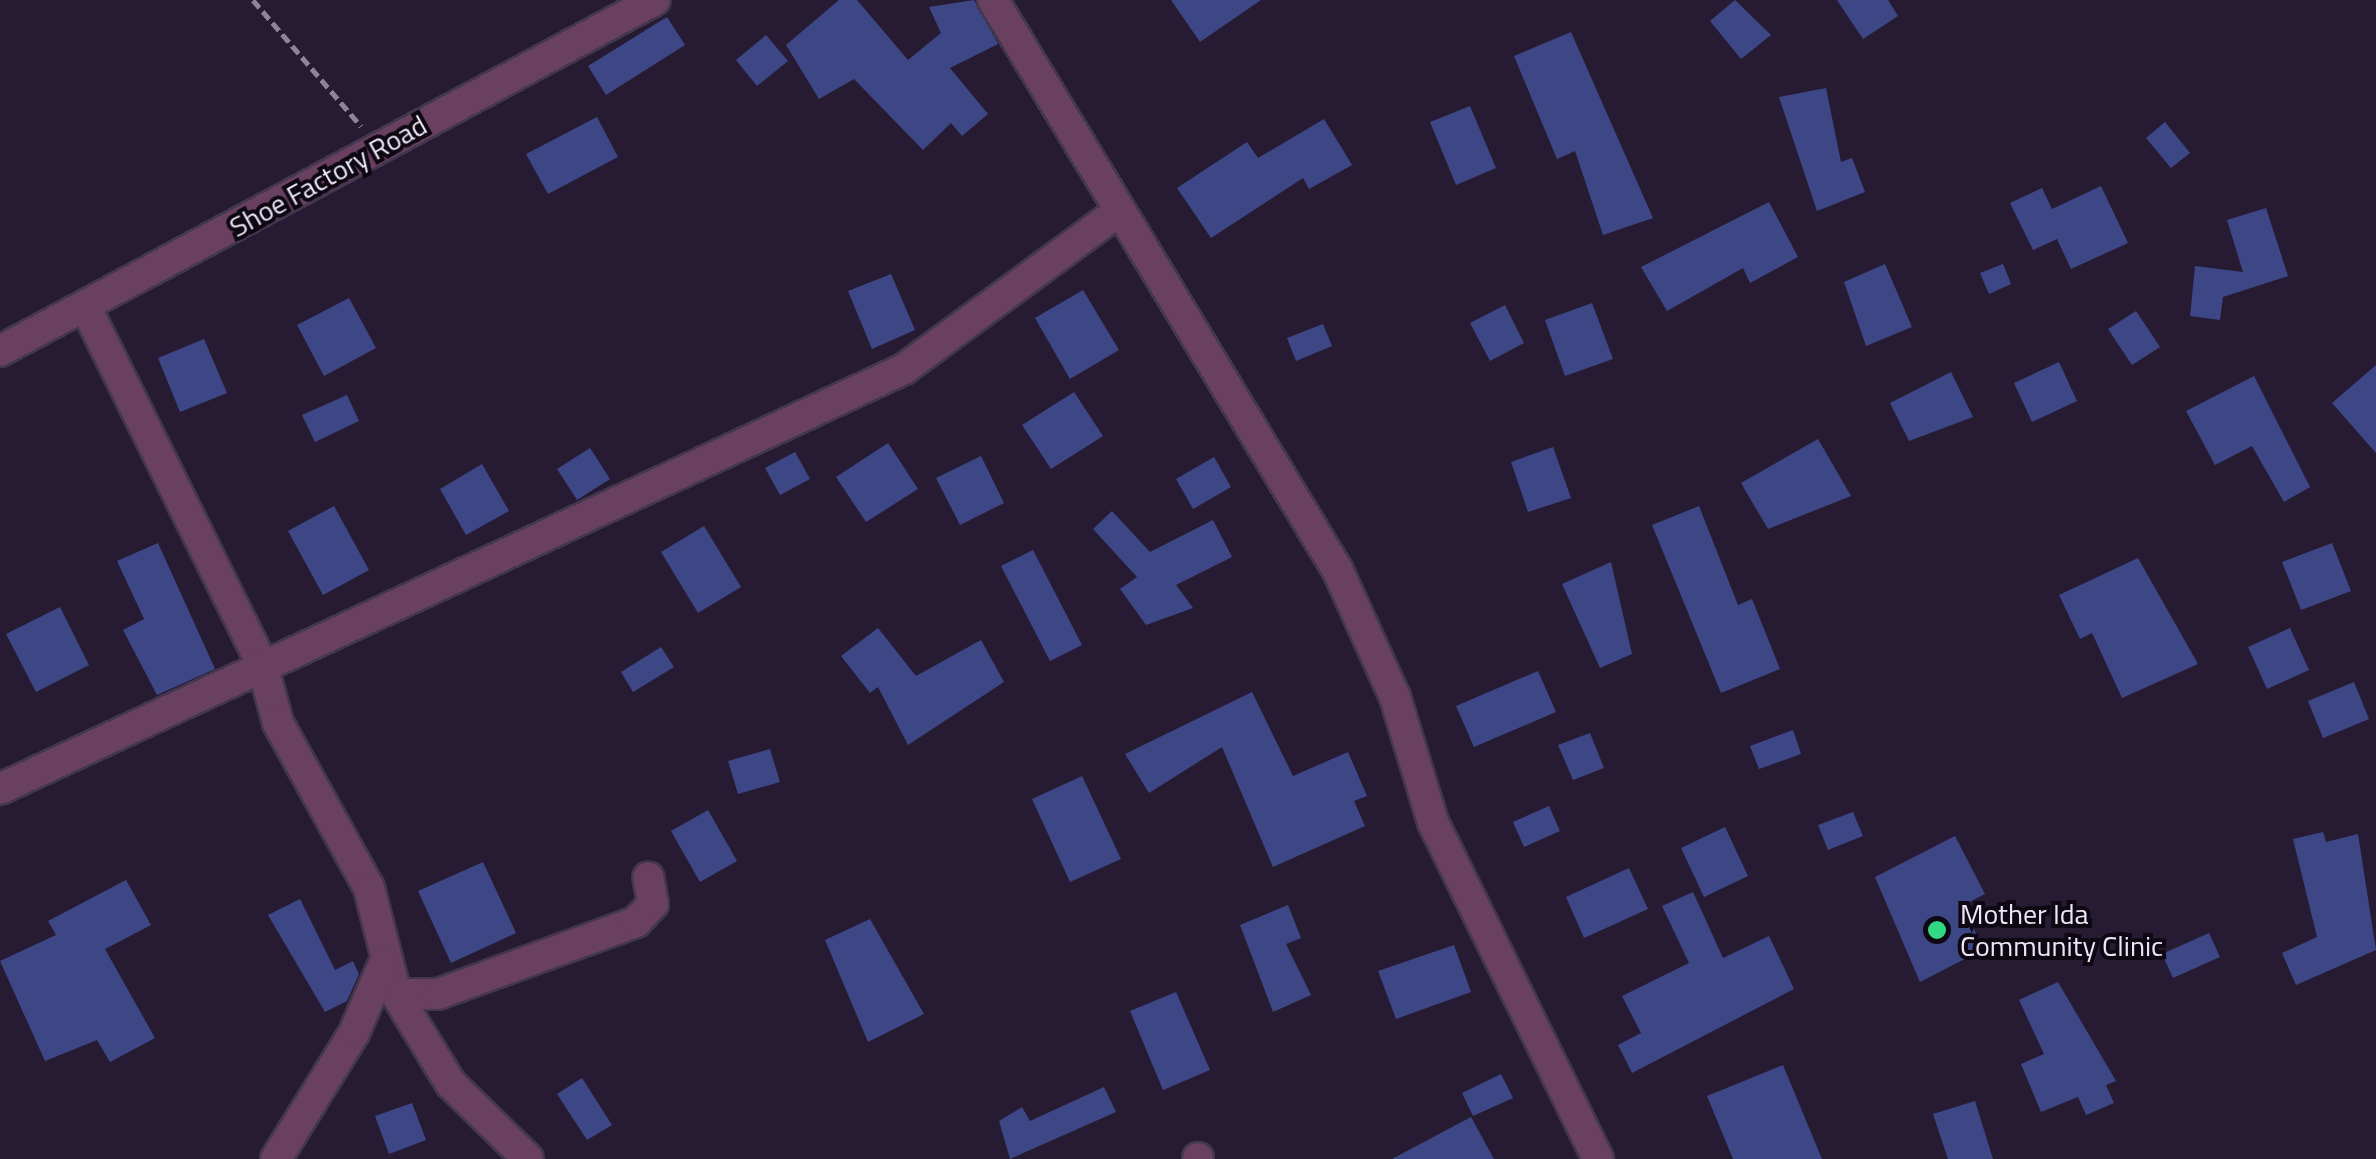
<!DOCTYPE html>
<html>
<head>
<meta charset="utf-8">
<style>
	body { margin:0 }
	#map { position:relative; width:2376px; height:1159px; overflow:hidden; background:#261b33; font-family:"Titillium Web",sans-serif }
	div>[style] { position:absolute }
	.building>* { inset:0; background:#3e4786 }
	.path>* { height:5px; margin-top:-2.5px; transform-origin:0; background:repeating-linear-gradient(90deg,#8d8498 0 10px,transparent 0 15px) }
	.roads { filter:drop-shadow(2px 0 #42374e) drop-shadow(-2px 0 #42374e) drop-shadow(0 2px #42374e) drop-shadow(0 -2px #42374e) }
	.minor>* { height:30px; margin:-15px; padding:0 15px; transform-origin:15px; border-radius:15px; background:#694060 }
	.dots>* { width:28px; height:28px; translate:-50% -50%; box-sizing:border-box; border:5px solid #0d0812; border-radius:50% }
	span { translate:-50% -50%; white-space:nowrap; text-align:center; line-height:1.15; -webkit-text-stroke:8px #0d0812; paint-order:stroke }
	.street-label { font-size:28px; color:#ece6f6 }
	.poi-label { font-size:28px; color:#ece6f6 }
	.left { translate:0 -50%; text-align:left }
</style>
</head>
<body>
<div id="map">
	<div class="building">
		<div style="clip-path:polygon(839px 0,857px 0,908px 60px,941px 33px,929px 7px,974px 0,998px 44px,950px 68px,988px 114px,962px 136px,951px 123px,923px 150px,854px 79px,819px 99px,786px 45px)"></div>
		<div style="clip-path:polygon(1171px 0,1261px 0,1200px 42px)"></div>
		<div style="clip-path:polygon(1735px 0,1771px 35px,1741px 59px,1710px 21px)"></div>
		<div style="clip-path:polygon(1837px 0,1888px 0,1898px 16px,1863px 39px)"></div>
		<div style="clip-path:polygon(667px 17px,685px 45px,606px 95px,588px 66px)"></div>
		<div style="clip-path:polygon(1571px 32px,1653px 218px,1603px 235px,1575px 151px,1557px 159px,1514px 56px)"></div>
		<div style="clip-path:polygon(766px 35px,788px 61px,757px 86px,736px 60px)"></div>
		<div style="clip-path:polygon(1826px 88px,1841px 162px,1852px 158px,1865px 192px,1817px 211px,1779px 97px)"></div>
		<div style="clip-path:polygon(1470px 106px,1496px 168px,1456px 185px,1430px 122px)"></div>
		<div style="clip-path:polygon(597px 117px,618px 157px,548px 194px,526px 154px)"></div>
		<div style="clip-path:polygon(1324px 119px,1352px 165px,1309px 189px,1303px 178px,1211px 238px,1177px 188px,1247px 142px,1258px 158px)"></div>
		<div style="clip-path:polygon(2165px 122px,2190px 153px,2171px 168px,2146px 138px)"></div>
		<div style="clip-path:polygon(2101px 186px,2128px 243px,2071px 269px,2057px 239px,2033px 250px,2010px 203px,2042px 188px,2052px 209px)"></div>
		<div style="clip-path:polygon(1769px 202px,1798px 257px,1750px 283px,1743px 268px,1667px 311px,1641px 267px)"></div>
		<div style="clip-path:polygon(2266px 208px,2288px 276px,2223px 297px,2220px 320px,2190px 316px,2195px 266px,2243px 272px,2227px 220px)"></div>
		<div style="clip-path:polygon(1885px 264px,1912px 327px,1866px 346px,1844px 282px)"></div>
		<div style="clip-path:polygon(2003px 264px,2011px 284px,1989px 294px,1980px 273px)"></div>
		<div style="clip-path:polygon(891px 274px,915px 330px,872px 349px,848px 291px)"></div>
		<div style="clip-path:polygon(1083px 290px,1119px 350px,1070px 379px,1035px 318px)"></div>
		<div style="clip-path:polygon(349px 298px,376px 348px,324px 376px,297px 325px)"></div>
		<div style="clip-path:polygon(1592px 303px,1613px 359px,1565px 376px,1545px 320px)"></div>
		<div style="clip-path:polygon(1505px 305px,1524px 343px,1490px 361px,1470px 323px)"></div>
		<div style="clip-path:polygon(2136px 311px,2160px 347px,2132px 365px,2108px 329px)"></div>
		<div style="clip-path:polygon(1323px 324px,1332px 346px,1296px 361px,1287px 338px)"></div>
		<div style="clip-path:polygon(204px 339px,227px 393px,180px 412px,158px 358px)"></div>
		<div style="clip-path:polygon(2059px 362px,2077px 401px,2032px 422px,2014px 383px)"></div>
		<div style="clip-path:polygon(2376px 365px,2376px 453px,2332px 403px)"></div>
		<div style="clip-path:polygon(1951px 372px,1973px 417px,1909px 441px,1890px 403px)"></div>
		<div style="clip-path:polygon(2254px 376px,2310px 487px,2284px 502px,2252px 446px,2215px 465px,2186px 411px)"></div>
		<div style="clip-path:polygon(1074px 392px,1103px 436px,1051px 469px,1022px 425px)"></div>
		<div style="clip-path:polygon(347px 395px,359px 421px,315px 442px,302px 415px)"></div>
		<div style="clip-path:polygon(1818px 439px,1851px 496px,1768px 529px,1741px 483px)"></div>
		<div style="clip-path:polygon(888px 443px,918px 489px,866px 522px,836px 477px)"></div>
		<div style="clip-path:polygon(1553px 447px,1571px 498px,1528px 512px,1511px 462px)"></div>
		<div style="clip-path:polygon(590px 448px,610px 479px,577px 500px,557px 469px)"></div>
		<div style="clip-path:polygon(795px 452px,810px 479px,780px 495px,765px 468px)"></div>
		<div style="clip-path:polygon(981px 456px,1004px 503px,960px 525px,936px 478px)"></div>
		<div style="clip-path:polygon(1214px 457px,1231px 487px,1193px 509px,1176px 479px)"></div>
		<div style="clip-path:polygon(482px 464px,509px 511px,466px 535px,440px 489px)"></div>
		<div style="clip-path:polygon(334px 506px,369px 570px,323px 595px,288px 531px)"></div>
		<div style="clip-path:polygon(1699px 506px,1738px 605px,1752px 599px,1780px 669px,1721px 693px,1652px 525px)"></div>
		<div style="clip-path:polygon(1112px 511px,1150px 552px,1213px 520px,1232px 557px,1176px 585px,1193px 608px,1146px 625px,1120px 589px,1137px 577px,1093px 529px)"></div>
		<div style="clip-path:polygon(704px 526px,741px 587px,698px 613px,661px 552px)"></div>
		<div style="clip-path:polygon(158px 543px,215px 669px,157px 695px,123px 630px,144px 619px,117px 561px)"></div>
		<div style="clip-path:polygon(2332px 543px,2351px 591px,2301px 610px,2282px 562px)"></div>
		<div style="clip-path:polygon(1033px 550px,1082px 645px,1050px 661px,1001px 566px)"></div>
		<div style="clip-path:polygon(2138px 558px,2198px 664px,2122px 698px,2092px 633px,2080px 639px,2059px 595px)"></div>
		<div style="clip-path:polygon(1611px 562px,1632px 654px,1600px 668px,1562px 584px)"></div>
		<div style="clip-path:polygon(60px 607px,89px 665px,36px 692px,6px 634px)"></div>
		<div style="clip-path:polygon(878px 628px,916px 676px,981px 640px,1004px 682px,908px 745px,878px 687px,870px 693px,841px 656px)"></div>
		<div style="clip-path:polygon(2290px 628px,2309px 670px,2267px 689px,2248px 647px)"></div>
		<div style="clip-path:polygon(661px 647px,674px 667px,633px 692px,621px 672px)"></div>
		<div style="clip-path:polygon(1538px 671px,1556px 712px,1474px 747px,1456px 706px)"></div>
		<div style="clip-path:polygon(2354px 682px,2369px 719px,2323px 738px,2308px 701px)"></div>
		<div style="clip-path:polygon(1252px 692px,1293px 776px,1348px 752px,1367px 796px,1354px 801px,1365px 826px,1273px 867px,1222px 747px,1149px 793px,1125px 754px)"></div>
		<div style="clip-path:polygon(1793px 730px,1801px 754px,1759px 769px,1750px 746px)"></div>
		<div style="clip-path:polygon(1590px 733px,1604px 768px,1573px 780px,1558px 745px)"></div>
		<div style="clip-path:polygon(770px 749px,780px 782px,738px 794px,728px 761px)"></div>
		<div style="clip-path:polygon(1082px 776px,1121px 859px,1070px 882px,1032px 799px)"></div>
		<div style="clip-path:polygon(1549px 806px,1560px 831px,1524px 847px,1513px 822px)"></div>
		<div style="clip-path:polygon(708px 810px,737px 861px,700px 882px,671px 831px)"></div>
		<div style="clip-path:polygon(1853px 812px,1863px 836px,1828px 850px,1818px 825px)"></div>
		<div style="clip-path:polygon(1725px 827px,1748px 876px,1704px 897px,1681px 848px)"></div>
		<div style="clip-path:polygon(2323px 832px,2326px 842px,2358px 834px,2376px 950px,2296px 985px,2282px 953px,2317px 937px,2293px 839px)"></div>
		<div style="clip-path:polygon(1955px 836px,1985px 894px,1962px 906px,1984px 949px,1920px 982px,1875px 877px)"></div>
		<div style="clip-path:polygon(483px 862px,516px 933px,451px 963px,418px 891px)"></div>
		<div style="clip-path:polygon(1629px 868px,1648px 909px,1584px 938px,1566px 897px)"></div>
		<div style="clip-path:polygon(126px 880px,151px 925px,105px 949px,155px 1038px,110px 1062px,97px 1040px,45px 1061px,0 961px,56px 935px,48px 921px)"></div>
		<div style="clip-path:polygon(1693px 892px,1723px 958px,1769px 936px,1794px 989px,1632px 1073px,1618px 1045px,1641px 1033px,1622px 996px,1689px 963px,1662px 906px)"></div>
		<div style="clip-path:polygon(300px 899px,335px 970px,353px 961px,359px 974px,347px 1001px,325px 1012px,268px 915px)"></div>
		<div style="clip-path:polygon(1288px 905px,1301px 938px,1286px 944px,1311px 995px,1273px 1012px,1240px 925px)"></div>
		<div style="clip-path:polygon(870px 919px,924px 1014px,868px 1042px,825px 940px)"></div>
		<div style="clip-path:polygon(2209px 933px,2220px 957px,2173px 978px,2162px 954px)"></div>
		<div style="clip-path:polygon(1454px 945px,1471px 992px,1396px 1019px,1378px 971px)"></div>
		<div style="clip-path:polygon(2058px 982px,2116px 1081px,2106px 1085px,2114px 1103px,2086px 1115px,2078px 1097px,2041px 1112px,2021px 1064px,2044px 1054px,2019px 1000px)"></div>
		<div style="clip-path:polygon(1176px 992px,1210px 1070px,1163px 1090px,1130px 1011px)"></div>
		<div style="clip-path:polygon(1783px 1065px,1822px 1159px,1733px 1159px,1707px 1096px)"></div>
		<div style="clip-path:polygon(1501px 1074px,1513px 1098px,1473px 1116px,1462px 1093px)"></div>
		<div style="clip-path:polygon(582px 1078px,612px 1125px,587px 1140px,557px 1094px)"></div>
		<div style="clip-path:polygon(1104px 1087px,1116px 1112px,1010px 1159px,999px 1121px,1022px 1107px,1030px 1121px)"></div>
		<div style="clip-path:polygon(1975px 1101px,1993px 1159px,1948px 1159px,1933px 1114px)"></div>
		<div style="clip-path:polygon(412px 1103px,426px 1140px,389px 1154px,375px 1116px)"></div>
		<div style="clip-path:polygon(1471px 1117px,1494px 1159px,1392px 1159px)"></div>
	</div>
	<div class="path">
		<div style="left:253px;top:0;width:166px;rotate:49.4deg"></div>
	</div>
	<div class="roads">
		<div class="minor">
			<div style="left:993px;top:0;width:667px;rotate:58.86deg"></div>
			<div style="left:1338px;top:571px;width:138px;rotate:65.7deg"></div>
			<div style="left:1395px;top:697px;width:131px;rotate:73.1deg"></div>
			<div style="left:1433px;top:822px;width:375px;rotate:63.9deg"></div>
			<div style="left:85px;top:306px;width:399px;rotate:63.7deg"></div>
			<div style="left:262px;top:664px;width:61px;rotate:74.8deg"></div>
			<div style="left:278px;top:723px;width:188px;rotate:61.1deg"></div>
			<div style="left:369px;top:888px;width:109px;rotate:75.7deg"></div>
			<div style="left:396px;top:994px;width:105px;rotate:58.6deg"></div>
			<div style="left:451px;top:1084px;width:107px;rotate:44.2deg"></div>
			<div style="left:0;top:351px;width:743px;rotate:-28.19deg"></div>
			<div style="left:0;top:789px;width:997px;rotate:-24.92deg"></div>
			<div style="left:904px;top:369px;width:265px;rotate:-36.3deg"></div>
			<div style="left:396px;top:994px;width:42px"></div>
			<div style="left:438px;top:994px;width:211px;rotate:-20deg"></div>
			<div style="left:636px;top:922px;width:25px;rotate:-47deg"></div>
			<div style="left:653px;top:904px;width:27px;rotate:-100deg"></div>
			<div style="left:1198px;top:1158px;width:1px;rotate:90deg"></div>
			<div style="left:276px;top:1159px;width:148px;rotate:-58.2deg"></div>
			<div style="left:354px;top:1033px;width:78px;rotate:-66.7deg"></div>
		</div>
	</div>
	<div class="dots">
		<div style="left:1937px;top:930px;background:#33d882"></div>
	</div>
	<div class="street-label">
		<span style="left:328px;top:176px;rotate:-29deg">Shoe Factory Road</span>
	</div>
	<div class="poi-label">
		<span class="left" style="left:1960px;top:930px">Mother Ida<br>Community Clinic</span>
	</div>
</div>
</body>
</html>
